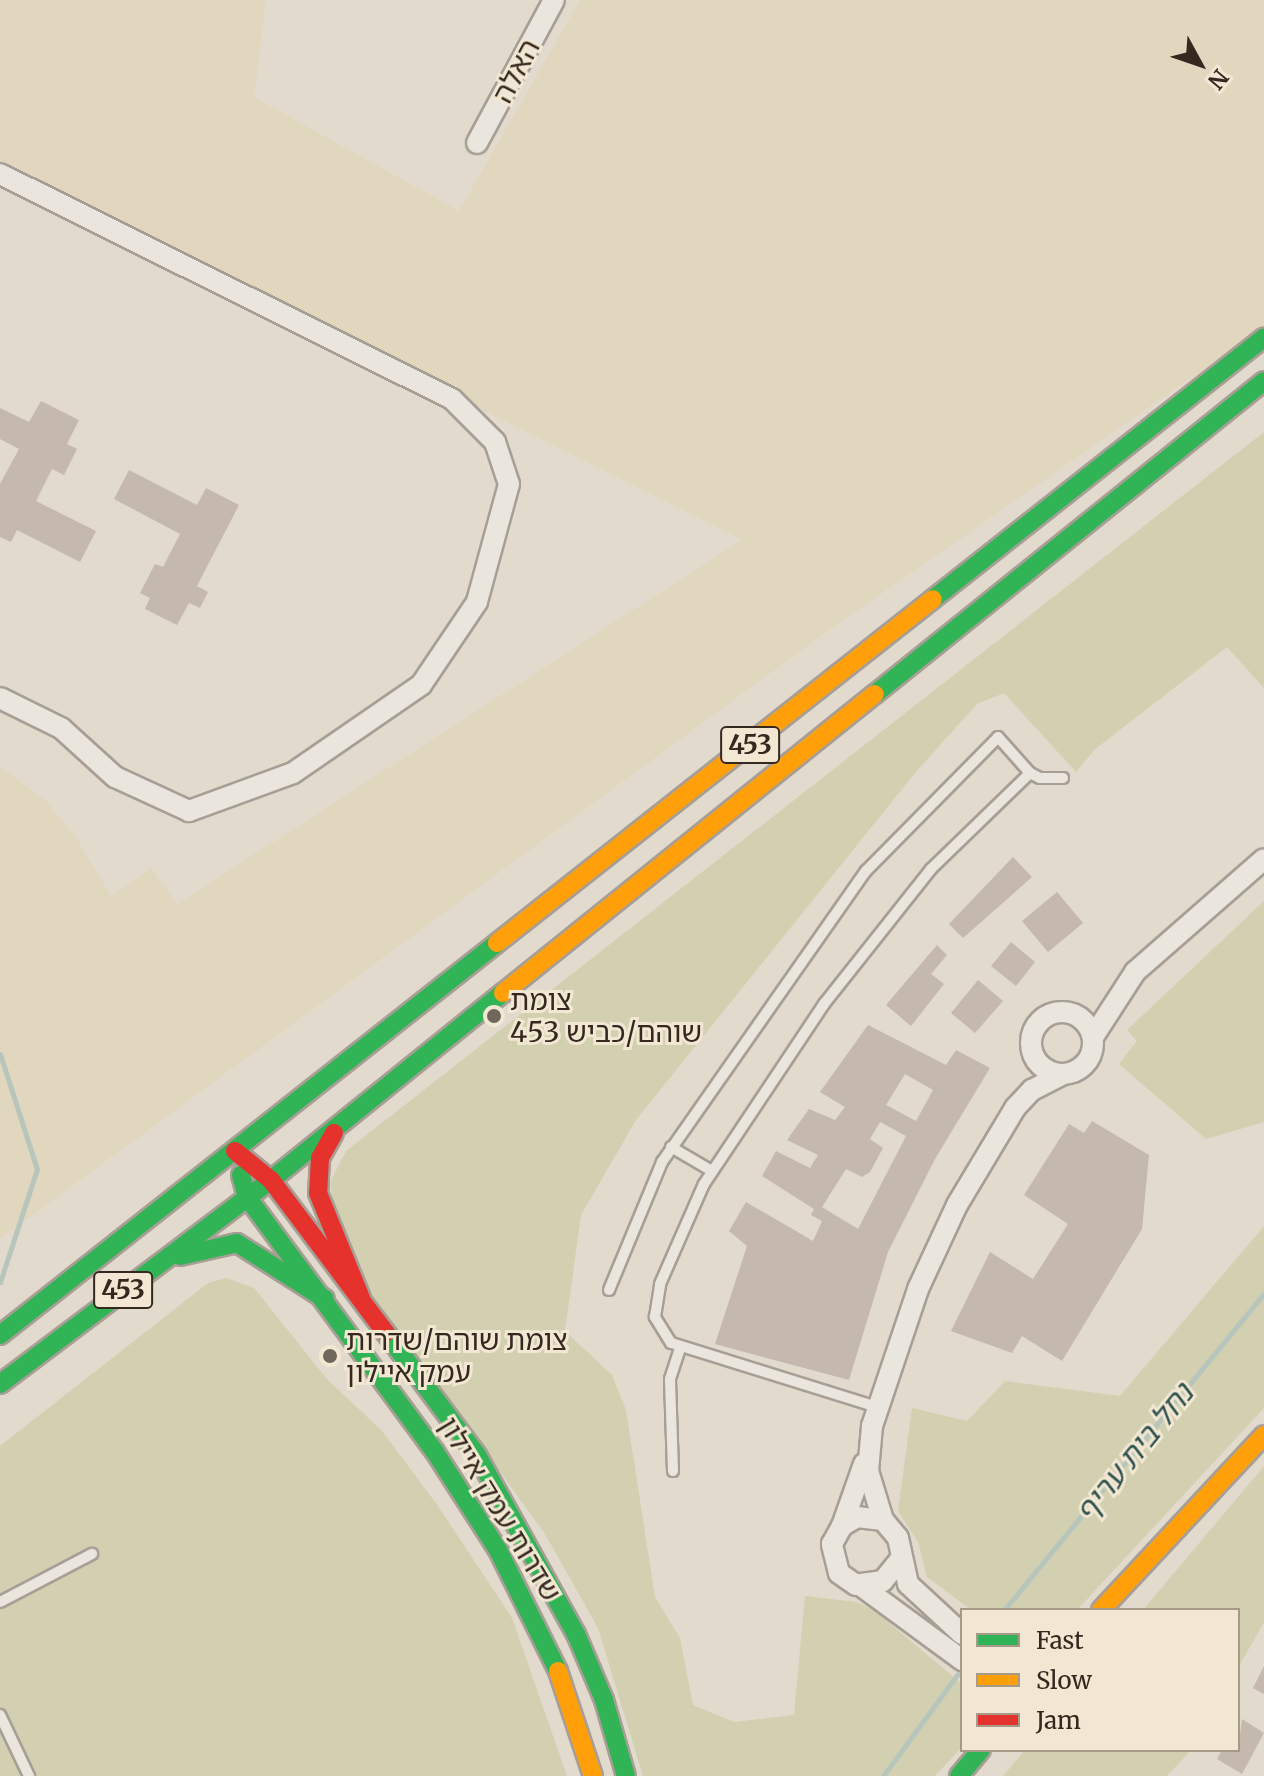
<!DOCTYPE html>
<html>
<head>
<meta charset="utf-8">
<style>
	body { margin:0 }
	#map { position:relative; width:1264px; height:1776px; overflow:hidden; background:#e2dacc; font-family:Merriweather,"Noto Sans Hebrew",serif }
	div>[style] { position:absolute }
	.farmland>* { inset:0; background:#e0d7be }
	.green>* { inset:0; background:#d2d0b0 }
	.stream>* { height:5px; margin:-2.5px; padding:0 2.5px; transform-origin:2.5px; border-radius:2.5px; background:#b7c6bc }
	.building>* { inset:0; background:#c5b8ad }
	.roads { filter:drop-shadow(2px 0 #a79f96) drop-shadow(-2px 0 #a79f96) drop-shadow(0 2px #a79f96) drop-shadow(0 -2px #a79f96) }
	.lane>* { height:10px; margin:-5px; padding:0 5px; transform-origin:5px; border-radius:5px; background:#eae5dd }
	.street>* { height:20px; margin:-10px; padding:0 10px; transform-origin:10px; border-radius:10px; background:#eae5dd }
	.street>.ring { margin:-10px; padding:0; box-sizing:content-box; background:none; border:20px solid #eae5dd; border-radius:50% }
	.fast>* { height:18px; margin:-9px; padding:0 9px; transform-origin:9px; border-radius:9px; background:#30b455 }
	.slow>* { height:18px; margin:-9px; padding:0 9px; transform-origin:9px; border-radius:9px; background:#ff9f0a }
	.jam>* { height:18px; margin:-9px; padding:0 9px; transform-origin:9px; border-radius:9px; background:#e5322d }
	.dots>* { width:22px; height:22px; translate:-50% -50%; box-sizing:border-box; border:4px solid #f2e7d2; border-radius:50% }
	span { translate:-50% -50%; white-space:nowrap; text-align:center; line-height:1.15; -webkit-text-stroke:6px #f2e7d2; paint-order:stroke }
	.shield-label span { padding:2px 6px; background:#f2e7d2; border:2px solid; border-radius:6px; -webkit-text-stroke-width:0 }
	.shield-label { font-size:26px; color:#34281f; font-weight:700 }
	.street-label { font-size:28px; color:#34281f }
	.poi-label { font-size:28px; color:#34281f }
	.left { translate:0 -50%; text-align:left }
	.water-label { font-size:30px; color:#2f524e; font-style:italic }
	.legend { position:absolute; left:960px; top:1608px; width:280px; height:144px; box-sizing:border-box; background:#f2e7d2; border:2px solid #a69b8a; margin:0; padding:10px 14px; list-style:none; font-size:24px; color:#34281f }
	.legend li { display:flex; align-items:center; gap:16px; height:40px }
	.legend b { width:40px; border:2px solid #a69b8a }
	.north { position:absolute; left:1160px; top:24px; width:80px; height:80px; -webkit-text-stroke:6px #f2e7d2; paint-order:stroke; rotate:130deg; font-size:22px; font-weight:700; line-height:32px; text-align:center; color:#34281f }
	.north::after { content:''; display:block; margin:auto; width:28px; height:36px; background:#34281f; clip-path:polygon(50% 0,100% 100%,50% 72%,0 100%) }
</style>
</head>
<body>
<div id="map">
	<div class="farmland">
		<div style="clip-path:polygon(0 0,266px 0,254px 97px,459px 211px,580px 0,1264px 0,1264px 327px,825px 633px,0 1239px,0 766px,47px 802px,75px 836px,111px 896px,151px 868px,177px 904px,742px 540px,0 169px)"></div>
	</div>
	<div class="green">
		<div style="clip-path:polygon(1264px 432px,1264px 688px,1227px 647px,1094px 750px,1076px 772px,1004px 693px,977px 704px,915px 773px,636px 1120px,581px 1215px,565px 1331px,612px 1375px,626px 1410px,655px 1597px,680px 1638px,693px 1705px,734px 1722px,794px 1715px,805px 1596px,856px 1602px,875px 1611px,962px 1684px,962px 1747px,935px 1776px,643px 1776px,598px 1628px,545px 1534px,373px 1296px,336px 1224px,330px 1182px,346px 1151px)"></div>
		<div style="clip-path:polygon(1264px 901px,1264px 1122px,1206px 1139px,1119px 1064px,1137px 1041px,1127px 1030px)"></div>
		<div style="clip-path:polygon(1264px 1226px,1264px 1408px,1077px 1610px,971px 1610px,927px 1577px,918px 1542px,898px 1511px,912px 1408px,967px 1421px,1005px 1381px,1120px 1396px)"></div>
		<div style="clip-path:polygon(226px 1278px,254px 1288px,326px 1378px,382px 1431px,438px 1506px,512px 1618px,567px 1776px,0 1776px,0 1446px,208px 1283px)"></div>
		<div style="clip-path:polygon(1264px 1466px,1264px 1622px,1238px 1668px,1238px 1610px,1143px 1610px)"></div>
		<div style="clip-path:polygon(1025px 1750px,1191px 1750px,1167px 1776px,1003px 1776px)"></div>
	</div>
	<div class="stream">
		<div style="left:0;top:1054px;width:121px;rotate:72.2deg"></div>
		<div style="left:37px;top:1169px;width:119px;rotate:108.1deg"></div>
		<div style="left:1004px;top:1610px;width:409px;rotate:-50.6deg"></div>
		<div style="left:883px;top:1776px;width:129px;rotate:-53.8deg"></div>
	</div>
	<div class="building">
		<div style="clip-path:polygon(41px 401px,79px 420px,67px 444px,77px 449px,64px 475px,52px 469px,36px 501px,96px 531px,80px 562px,17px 530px,11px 542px,0 537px,0 484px,19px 449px,0 439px,0 408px,29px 422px)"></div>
		<div style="clip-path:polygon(129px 470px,197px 505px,206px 488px,239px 505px,197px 586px,208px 592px,200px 608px,189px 603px,177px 625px,145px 609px,150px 598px,140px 593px,155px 564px,163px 567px,180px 534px,114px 499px)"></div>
		<div style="clip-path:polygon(1013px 857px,1032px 877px,963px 938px,949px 924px)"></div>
		<div style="clip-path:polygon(1057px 892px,1083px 923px,1048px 952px,1022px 921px)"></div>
		<div style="clip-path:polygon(1011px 942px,1035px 962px,1016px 986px,991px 966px)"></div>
		<div style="clip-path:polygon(937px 945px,947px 955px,931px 974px,944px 984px,911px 1026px,886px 1005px)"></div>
		<div style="clip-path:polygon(978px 980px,1003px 1001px,975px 1033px,951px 1013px)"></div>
		<div style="clip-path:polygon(evenodd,868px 1025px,946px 1065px,956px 1050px,990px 1068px,935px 1159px,888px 1252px,849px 1380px,715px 1344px,747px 1246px,729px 1231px,746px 1202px,813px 1241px,822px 1221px,811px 1215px,814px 1209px,762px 1176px,776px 1151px,810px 1168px,818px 1155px,787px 1140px,809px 1109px,835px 1120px,845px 1107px,820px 1092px,868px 1025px,905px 1074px,933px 1090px,916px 1121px,886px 1105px,905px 1074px,868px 1025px,880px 1122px,906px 1136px,858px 1229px,822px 1207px,846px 1169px,862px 1177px,870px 1172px,883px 1148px,870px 1139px,880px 1122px)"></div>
		<div style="clip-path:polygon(1092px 1121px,1149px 1155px,1142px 1229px,1062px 1361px,1022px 1336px,1012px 1353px,951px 1331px,990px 1252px,1033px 1279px,1068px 1224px,1024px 1195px,1069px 1124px,1084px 1133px)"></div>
		<div style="clip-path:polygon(1264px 1666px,1264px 1694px,1253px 1688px)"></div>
		<div style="clip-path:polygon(1242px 1719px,1264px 1733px,1242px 1774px,1217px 1759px,1222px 1750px,1238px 1750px)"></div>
	</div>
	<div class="roads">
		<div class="lane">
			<div style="left:671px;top:1147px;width:48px;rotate:30.3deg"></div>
			<div style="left:609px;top:1290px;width:139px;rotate:-67.5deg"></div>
			<div style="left:662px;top:1162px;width:355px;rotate:-55deg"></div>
			<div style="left:866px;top:871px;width:188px;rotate:-45.4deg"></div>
			<div style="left:998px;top:737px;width:48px;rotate:48.4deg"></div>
			<div style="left:1030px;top:773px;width:11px;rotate:27deg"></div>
			<div style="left:1040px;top:778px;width:23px"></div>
			<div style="left:877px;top:1407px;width:216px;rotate:-162.7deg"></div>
			<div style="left:671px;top:1343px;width:31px;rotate:-122deg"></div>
			<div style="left:655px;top:1317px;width:33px;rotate:-81deg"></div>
			<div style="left:660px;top:1284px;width:109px;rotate:-66.3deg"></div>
			<div style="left:704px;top:1184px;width:216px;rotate:-56.3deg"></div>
			<div style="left:824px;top:1004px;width:172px;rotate:-51.6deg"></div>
			<div style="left:931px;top:869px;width:138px;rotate:-44.1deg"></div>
			<div style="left:673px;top:1471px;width:92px;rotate:-91.9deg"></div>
			<div style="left:670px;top:1379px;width:33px;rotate:-72deg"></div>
			<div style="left:0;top:1602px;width:104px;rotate:-27.6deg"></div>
			<div style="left:0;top:1715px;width:68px;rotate:64.6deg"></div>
		</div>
		<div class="street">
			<div style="left:477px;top:143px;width:162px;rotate:-61.7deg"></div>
			<div style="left:0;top:174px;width:505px;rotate:26.46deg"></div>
			<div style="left:452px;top:399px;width:61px;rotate:45deg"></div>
			<div style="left:495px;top:442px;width:44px;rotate:71.6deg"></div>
			<div style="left:509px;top:484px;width:122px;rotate:105.2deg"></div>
			<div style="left:477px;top:602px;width:100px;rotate:124deg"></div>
			<div style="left:421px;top:685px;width:155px;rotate:145.5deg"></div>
			<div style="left:293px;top:773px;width:111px;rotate:159.9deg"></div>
			<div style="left:189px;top:811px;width:81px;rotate:-155.3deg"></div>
			<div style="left:115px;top:777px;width:73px;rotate:-137.8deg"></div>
			<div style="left:61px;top:728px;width:68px;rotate:-153.8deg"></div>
			<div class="ring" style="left:1031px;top:1012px;width:42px;height:42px"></div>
			<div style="left:1093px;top:1037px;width:77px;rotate:-57.1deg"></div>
			<div style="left:1135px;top:972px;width:171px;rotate:-41.2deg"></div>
			<div style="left:883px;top:1520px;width:51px;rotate:-107deg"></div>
			<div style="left:868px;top:1471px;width:45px;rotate:-84.9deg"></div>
			<div style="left:872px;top:1426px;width:145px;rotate:-71.4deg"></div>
			<div style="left:918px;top:1289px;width:93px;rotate:-65.1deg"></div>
			<div style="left:957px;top:1205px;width:113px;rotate:-59.1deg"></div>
			<div style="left:1015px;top:1108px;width:25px;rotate:-47deg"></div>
			<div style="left:1032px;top:1090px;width:34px;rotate:-27deg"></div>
			<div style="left:842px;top:1526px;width:66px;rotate:-70.5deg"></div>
			<div style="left:899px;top:1561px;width:26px;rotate:129deg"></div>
			<div style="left:883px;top:1581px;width:27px;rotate:172deg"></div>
			<div style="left:856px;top:1585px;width:21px;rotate:-145deg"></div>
			<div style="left:839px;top:1573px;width:30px;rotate:-104deg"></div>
			<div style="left:832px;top:1544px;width:21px;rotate:-61deg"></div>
			<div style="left:842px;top:1526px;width:17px;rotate:-31deg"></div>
			<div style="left:857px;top:1517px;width:26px;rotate:7deg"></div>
			<div style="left:883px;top:1520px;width:23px;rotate:50deg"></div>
			<div style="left:898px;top:1538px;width:47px;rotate:77.7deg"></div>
			<div style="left:908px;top:1584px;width:74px;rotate:42.8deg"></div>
			<div style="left:860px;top:1585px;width:127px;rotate:36.3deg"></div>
		</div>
		<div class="fast">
			<div style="left:933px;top:599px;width:422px;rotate:-38.3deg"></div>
			<div style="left:875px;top:694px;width:499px;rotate:-38.8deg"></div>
			<div style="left:241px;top:1175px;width:23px;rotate:75deg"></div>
			<div style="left:247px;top:1197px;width:317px;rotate:53.6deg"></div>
			<div style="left:435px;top:1452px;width:117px;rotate:57.3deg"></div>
			<div style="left:498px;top:1550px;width:135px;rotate:63.6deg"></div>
			<div style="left:180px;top:1256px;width:58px;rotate:-12.8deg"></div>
			<div style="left:237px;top:1243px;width:104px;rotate:32.5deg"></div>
			<div style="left:386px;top:1333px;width:152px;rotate:53.3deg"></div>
			<div style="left:477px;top:1455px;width:205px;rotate:61.1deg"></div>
			<div style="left:576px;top:1634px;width:72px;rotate:67deg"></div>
			<div style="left:604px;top:1700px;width:79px;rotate:73.9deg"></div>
			<div style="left:0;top:1335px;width:633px;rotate:-38.26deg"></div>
			<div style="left:0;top:1384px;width:339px;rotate:-37deg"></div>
			<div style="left:271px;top:1180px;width:298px;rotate:-38.9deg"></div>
			<div style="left:959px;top:1776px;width:34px;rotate:-50deg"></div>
		</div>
		<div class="slow">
			<div style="left:497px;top:943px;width:555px;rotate:-38.27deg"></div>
			<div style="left:503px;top:993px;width:477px;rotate:-38.8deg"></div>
			<div style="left:1101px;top:1610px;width:239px;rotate:-47deg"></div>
			<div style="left:558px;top:1671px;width:111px;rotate:71.6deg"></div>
		</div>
		<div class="jam">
			<div style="left:334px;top:1133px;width:29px;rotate:119deg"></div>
			<div style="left:320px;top:1158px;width:35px;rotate:93deg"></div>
			<div style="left:318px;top:1193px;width:113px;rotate:67.7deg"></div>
			<div style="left:235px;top:1151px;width:46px;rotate:38.9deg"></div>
			<div style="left:271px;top:1180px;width:191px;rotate:53.1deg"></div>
		</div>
	</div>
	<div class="dots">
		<div style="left:494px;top:1016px;background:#71665c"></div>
		<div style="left:330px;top:1356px;background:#71665c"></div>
	</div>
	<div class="shield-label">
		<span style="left:750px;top:745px">453</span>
		<span style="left:123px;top:1290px">453</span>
	</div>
	<div class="street-label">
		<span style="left:516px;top:71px;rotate:-62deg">האלה</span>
		<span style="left:500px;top:1509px;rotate:59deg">שדרות עמק איילון</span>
	</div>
	<div class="poi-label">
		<span class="left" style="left:510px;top:1016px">צומת<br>שוהם/כביש 453</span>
		<span class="left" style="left:346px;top:1356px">צומת שוהם/שדרות<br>עמק איילון</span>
	</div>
	<div class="water-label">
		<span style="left:1134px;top:1452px;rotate:-51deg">נחל בית עריף</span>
	</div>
	<ul class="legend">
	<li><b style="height:10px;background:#30b455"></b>Fast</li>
	<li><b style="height:10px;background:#ff9f0a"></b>Slow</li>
	<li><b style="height:10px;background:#e5322d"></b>Jam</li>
	</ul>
	<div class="north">N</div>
</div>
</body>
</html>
